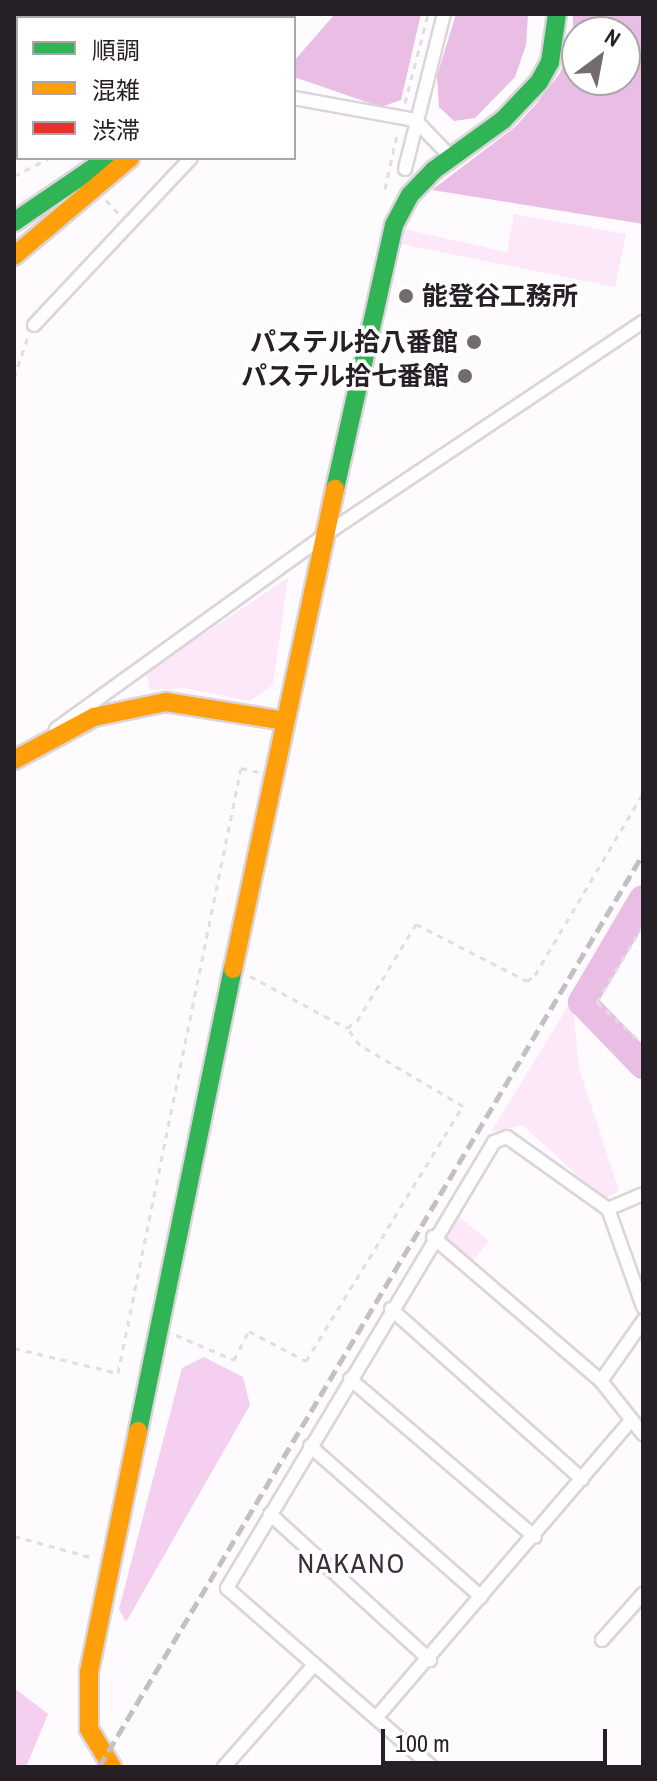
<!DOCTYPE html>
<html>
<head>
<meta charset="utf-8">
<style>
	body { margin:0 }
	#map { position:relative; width:657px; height:1781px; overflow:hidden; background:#fdfbfd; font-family:"Archivo Narrow","Noto Sans JP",sans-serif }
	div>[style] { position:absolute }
	.green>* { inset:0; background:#fde8fa }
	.forest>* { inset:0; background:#f4cff0 }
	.water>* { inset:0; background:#eabde5 }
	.river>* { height:28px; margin:-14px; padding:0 14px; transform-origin:14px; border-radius:14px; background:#eabde5 }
	.path>* { height:3px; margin-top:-1.5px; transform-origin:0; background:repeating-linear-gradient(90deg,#dfdfdf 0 6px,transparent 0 12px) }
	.roads { filter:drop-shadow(2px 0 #dbd5da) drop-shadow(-2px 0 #dbd5da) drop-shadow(0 2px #dbd5da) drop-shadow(0 -2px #dbd5da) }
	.street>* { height:12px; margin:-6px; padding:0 6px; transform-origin:6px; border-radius:6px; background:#fffeff }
	.fast>* { height:18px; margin:-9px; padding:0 9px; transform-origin:9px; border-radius:9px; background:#30b455 }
	.slow>* { height:18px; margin:-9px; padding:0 9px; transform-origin:9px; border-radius:9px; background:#ff9f0a }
	.jam>* { height:18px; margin:-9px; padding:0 9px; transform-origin:9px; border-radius:9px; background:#e5322d }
	.rail>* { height:5px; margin-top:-2.5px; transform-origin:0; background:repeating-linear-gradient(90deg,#c2c0c2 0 12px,transparent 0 18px) }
	.dots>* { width:22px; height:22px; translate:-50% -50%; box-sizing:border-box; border:4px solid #fff; border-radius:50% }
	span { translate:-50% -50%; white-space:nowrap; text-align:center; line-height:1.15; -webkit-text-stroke:7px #fff; paint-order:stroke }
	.poi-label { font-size:26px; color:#271f26; font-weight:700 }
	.left { translate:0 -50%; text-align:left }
	.right { translate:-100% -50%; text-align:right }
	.neighbourhood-label { font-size:28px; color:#3e2d3c; letter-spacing:2px }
	.frame { position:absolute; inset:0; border:16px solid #271f26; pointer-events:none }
	.legend { position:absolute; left:16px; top:16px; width:280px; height:144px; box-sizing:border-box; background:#fff; border:2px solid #a9a5a8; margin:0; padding:10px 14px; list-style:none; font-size:24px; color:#271f26 }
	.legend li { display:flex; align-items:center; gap:16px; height:40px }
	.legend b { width:40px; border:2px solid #a9a5a8 }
	.north { position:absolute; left:561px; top:16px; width:80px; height:80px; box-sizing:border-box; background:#fff; border:2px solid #a9a5a8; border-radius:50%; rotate:32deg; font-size:22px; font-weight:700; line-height:32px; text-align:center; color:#271f26 }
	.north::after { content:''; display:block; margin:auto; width:28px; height:36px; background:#726c71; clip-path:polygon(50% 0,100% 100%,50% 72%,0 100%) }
	.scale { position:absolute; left:381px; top:1729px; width:226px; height:36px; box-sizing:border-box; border:4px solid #271f26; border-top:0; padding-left:10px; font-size:24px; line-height:28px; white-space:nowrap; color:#271f26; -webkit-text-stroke:6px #fff; paint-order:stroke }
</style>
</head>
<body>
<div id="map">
	<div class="green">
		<div style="clip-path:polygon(514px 214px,626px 234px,615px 287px,402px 244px,404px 229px,507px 252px)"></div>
		<div style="clip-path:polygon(288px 578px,273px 685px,250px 701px,184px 688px,150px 690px,146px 672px)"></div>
		<div style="clip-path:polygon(572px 1000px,579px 1068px,619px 1191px,604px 1199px,522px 1125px,491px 1132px)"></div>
		<div style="clip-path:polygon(458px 1216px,489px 1241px,470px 1264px,446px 1237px)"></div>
	</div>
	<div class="forest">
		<div style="clip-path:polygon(204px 1357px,243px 1377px,250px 1405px,126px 1622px,119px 1609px,182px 1368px)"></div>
		<div style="clip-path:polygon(14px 1688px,48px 1714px,26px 1767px,14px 1767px)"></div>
	</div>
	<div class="water">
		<div style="clip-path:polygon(335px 14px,421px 14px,401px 100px,381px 107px,294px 77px,294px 61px)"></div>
		<div style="clip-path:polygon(456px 14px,528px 14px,526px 45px,515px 77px,475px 118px,454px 121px,439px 107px,437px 76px)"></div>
		<div style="clip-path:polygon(evenodd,573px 14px,643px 14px,643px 224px,432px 190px,515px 127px,537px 103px,560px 73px,573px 38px,573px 14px,577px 32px,625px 32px,625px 80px,577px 80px,577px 32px)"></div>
	</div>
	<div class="river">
		<div style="left:643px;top:899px;width:120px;rotate:120.6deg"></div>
		<div style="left:582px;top:1002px;width:88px;rotate:45.9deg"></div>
	</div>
	<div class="path">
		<div style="left:405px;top:103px;width:92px;rotate:-75.5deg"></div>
		<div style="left:14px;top:176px;width:39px;rotate:-27deg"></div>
		<div style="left:385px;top:189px;width:60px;rotate:-77.6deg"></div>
		<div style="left:106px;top:200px;width:21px;rotate:47deg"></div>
		<div style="left:14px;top:378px;width:44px;rotate:-71.6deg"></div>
		<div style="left:643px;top:925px;width:90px;rotate:120.9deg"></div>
		<div style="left:597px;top:1002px;width:62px;rotate:42.4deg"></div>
		<div style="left:250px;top:976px;width:110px;rotate:28.2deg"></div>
		<div style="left:347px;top:1028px;width:12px;rotate:-35deg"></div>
		<div style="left:357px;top:1021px;width:114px;rotate:-58.7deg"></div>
		<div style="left:416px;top:924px;width:125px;rotate:27.2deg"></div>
		<div style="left:527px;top:981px;width:10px;rotate:-37deg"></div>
		<div style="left:535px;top:975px;width:212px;rotate:-59.3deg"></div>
		<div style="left:176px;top:1335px;width:63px;rotate:23.3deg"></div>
		<div style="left:234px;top:1360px;width:33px;rotate:-63deg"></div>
		<div style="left:249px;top:1331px;width:64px;rotate:27.8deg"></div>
		<div style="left:306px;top:1361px;width:299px;rotate:-58.4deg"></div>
		<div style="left:463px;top:1106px;width:120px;rotate:-149.4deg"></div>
		<div style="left:360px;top:1045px;width:21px;rotate:-127deg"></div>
		<div style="left:14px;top:1348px;width:107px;rotate:13.5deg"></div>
		<div style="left:118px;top:1373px;width:617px;rotate:-78.51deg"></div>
		<div style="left:241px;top:768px;width:18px;rotate:13deg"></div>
		<div style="left:14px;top:1536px;width:83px;rotate:15.4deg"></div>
	</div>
	<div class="roads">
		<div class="street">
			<div style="left:294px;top:98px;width:123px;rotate:10.3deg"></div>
			<div style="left:415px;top:120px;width:50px;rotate:45.8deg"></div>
			<div style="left:405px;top:169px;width:160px;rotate:-75.9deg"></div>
			<div style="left:34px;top:325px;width:229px;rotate:-46.8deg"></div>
			<div style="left:56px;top:729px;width:337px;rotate:-35.8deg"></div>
			<div style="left:329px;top:532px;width:378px;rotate:-33.8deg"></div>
			<div style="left:608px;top:1209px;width:38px;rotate:-23deg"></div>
			<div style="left:433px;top:1237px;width:221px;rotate:40.6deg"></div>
			<div style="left:601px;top:1381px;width:68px;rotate:51.6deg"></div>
			<div style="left:391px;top:1309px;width:256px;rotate:41.7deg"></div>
			<div style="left:350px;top:1379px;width:243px;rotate:40.5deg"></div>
			<div style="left:601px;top:1381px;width:73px;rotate:-55deg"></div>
			<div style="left:310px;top:1446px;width:228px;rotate:41.4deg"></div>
			<div style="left:270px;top:1514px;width:217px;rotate:42.4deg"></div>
			<div style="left:602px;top:1640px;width:62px;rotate:-48.3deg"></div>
			<div style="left:376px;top:1718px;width:392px;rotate:-49.4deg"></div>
			<div style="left:224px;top:1767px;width:136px;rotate:-48.6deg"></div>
			<div style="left:432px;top:1767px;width:272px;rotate:-138.9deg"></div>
			<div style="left:227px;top:1588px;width:520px;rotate:-59.09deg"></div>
			<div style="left:494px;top:1142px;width:14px;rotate:-21deg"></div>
			<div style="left:507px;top:1137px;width:124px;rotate:35.5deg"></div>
			<div style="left:608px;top:1209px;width:104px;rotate:70.3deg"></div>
		</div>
		<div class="fast">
			<div style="left:14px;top:222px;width:110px;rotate:-34.3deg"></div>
			<div style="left:335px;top:489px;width:271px;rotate:-77.4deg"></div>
			<div style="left:394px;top:225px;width:34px;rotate:-62deg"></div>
			<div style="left:410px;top:195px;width:35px;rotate:-46deg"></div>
			<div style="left:434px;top:170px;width:85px;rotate:-35.9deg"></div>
			<div style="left:503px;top:120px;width:52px;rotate:-46.5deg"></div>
			<div style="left:539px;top:82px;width:23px;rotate:-61deg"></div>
			<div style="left:550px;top:62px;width:49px;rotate:-81.7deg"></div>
			<div style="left:138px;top:1431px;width:472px;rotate:-78.4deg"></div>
		</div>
		<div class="slow">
			<div style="left:255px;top:18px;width:6px;rotate:-45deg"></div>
			<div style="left:14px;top:256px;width:152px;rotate:-40.2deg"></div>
			<div style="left:14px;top:760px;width:91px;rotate:-28.3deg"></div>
			<div style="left:94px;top:717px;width:74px;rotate:-11.8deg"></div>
			<div style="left:166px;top:702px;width:120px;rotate:9.1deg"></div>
			<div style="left:233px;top:969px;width:491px;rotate:-78deg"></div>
			<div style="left:112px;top:1767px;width:44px;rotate:-121.2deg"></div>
			<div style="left:89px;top:1729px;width:57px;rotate:-90deg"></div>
			<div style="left:89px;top:1672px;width:246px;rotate:-78.5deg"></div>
		</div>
		<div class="jam">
			<div style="left:279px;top:18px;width:6px;rotate:-45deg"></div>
		</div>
	</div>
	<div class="rail">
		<div style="left:99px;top:1767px;width:1063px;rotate:-59.21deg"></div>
	</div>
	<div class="dots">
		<div style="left:406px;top:296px;background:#726c71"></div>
		<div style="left:474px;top:342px;background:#726c71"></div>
		<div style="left:465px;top:376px;background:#726c71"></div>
	</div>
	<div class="poi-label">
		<span class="left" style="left:422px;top:296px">能登谷工務所</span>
		<span class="right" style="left:458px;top:342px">パステル拾八番館</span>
		<span class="right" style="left:449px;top:376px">パステル拾七番館</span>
	</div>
	<div class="neighbourhood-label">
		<span style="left:352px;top:1563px">NAKANO</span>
	</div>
	<div class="frame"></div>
	<ul class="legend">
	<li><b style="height:10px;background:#30b455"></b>順調</li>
	<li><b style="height:10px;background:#ff9f0a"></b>混雑</li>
	<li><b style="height:10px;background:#e5322d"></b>渋滞</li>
	</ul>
	<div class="north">N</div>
	<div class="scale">100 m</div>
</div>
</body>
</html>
